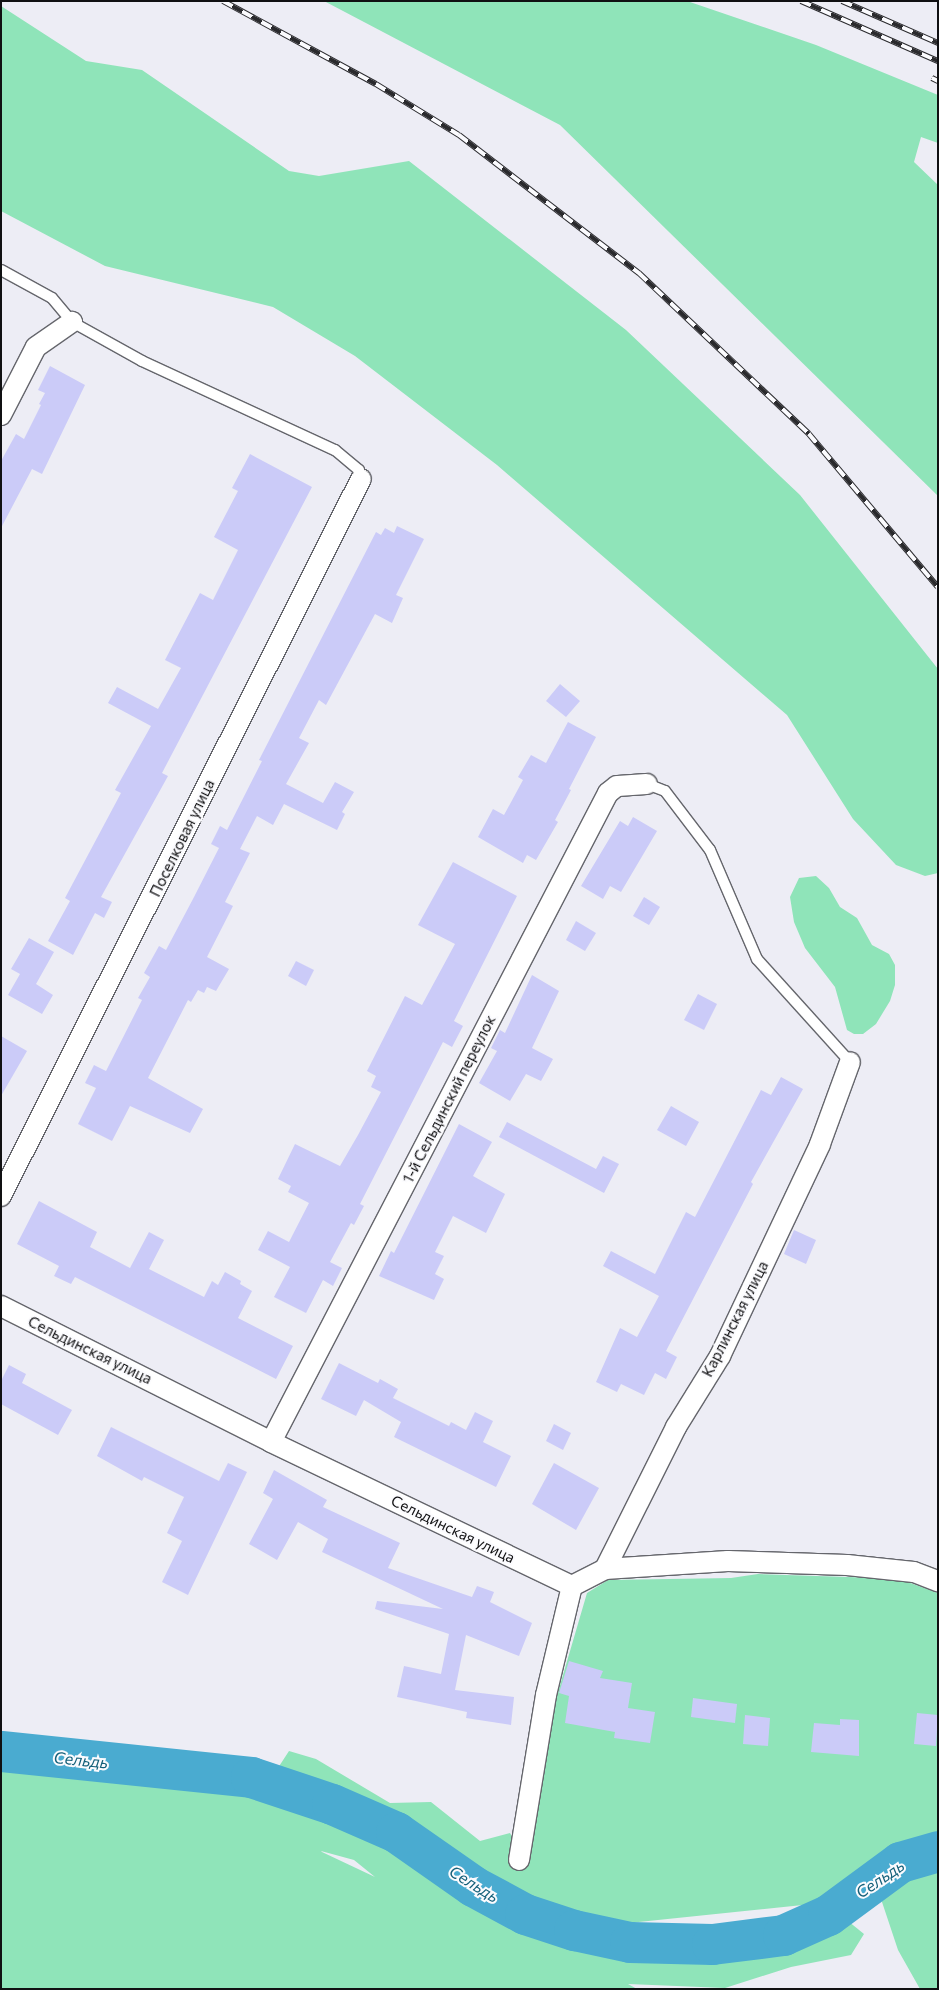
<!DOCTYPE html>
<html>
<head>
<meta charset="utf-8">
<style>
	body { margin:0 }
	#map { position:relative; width:939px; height:1990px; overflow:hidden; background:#ededf5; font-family:Commissioner,sans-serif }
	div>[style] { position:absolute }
	.green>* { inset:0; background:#8fe4b9 }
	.river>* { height:41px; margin:-20.5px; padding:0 20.5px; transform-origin:20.5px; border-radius:20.5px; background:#4aabd0 }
	.building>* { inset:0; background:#cbcbf8 }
	.roads { filter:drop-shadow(1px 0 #65666c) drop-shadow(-1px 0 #65666c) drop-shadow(0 1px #65666c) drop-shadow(0 -1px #65666c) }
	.lane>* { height:10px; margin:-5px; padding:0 5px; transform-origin:5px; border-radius:5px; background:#fff }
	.street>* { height:20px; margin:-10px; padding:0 10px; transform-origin:10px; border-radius:10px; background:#fff }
	.rail>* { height:5.5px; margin-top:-2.75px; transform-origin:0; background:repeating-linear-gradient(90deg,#fbfbfe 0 11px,#2a2a2d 0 22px); box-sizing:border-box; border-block:1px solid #2a2a2d }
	span { translate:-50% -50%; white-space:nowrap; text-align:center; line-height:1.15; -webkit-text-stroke:4px #fbfbfe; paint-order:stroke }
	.street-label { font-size:15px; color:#101012 }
	.water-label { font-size:16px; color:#14607a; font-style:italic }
	.frame { position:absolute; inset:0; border:2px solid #101012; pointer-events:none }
</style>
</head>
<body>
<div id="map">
	<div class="green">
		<div style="clip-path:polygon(324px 1px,687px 1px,816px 45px,938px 95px,938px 143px,921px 137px,914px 162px,938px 185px,938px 496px,560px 125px)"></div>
		<div style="clip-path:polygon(1px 6px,86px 61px,142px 70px,289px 171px,319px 176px,409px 161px,626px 330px,800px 495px,938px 669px,938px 873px,925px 876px,896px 865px,853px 819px,787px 715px,497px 465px,355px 356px,273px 307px,105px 266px,1px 211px)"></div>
		<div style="clip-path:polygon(816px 876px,829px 888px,840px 907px,857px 918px,872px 945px,889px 954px,895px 965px,895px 985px,890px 1001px,876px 1024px,863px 1034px,854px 1034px,847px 1030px,835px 987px,805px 948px,794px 922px,790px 897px,799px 878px)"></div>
		<div style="clip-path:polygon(evenodd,758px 1574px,878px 1578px,905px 1581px,938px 1593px,938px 1989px,920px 1989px,898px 1950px,880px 1896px,853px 1881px,822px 1903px,629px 1923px,566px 1908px,630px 1942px,712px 1944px,783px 1935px,828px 1915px,848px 1921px,864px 1934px,851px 1955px,791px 1967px,725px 1988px,628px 1984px,637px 1989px,1px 1989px,1px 1751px,251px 1777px,274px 1774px,289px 1751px,316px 1759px,390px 1803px,431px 1802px,480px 1841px,510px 1833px,527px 1862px,551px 1716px,587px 1593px,608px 1580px,731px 1578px,758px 1574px,321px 1851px,354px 1860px,375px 1877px,322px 1852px,321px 1851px)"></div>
	</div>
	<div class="river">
		<div style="left:1px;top:1751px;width:251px;rotate:5.9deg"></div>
		<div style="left:251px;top:1777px;width:85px;rotate:18.4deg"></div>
		<div style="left:332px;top:1804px;width:70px;rotate:23.6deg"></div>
		<div style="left:396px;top:1832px;width:94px;rotate:35deg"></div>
		<div style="left:473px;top:1886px;width:59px;rotate:28.3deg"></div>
		<div style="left:525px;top:1914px;width:52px;rotate:18.1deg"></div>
		<div style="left:574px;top:1930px;width:57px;rotate:12.1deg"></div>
		<div style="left:630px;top:1942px;width:82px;rotate:1.4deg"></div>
		<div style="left:712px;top:1944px;width:72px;rotate:-7.2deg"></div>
		<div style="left:783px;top:1935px;width:49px;rotate:-24deg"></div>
		<div style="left:828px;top:1915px;width:89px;rotate:-36.4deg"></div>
		<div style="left:900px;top:1862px;width:40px;rotate:-16deg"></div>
	</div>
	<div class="building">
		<div style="clip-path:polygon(50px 366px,85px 385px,42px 474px,32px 469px,1px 528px,1px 461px,16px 434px,24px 439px,41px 405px,39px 404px,45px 393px,38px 390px)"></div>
		<div style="clip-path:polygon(250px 454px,312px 487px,162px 773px,168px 776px,101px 897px,112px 902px,104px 918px,95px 913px,73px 955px,48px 941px,70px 901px,65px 898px,121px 793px,115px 790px,151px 726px,108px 703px,117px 687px,158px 709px,181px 668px,165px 660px,200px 593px,213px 600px,238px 550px,214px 537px,238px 491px,232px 488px)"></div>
		<div style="clip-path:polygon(397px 526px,424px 539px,396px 595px,403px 598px,392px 623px,375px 614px,326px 705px,319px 700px,299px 738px,309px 743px,286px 784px,323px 803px,335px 782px,354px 792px,342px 812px,345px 814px,337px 830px,284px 804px,273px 825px,257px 816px,240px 849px,250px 853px,225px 902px,233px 906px,207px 957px,229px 969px,216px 991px,207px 987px,204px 993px,198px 990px,191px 1002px,188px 1000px,148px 1078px,203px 1109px,190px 1133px,130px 1106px,112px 1141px,78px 1124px,96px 1088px,85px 1083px,94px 1065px,106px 1071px,142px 1000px,138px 998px,150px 977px,144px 973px,159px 946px,166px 950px,194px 897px,219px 848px,211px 844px,220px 826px,227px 830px,262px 761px,259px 760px,376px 532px,381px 535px,385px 528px,394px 533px)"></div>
		<div style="clip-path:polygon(560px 684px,580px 701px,566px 717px,546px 701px)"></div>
		<div style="clip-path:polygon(568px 722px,596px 737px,569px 789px,571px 790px,555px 820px,558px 822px,536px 860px,527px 855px,523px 863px,478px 837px,493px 809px,504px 815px,523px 780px,518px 777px,531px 755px,546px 763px)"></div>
		<div style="clip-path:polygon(633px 817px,657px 831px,621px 892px,610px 886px,603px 899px,581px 886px,620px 821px,628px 826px)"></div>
		<div style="clip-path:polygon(453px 862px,517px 896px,454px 1021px,463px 1026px,452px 1047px,443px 1042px,360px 1204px,364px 1206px,354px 1225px,351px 1223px,330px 1262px,342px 1268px,333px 1286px,323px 1280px,306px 1313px,274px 1297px,290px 1267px,258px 1250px,268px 1231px,289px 1242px,309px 1203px,288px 1192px,291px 1186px,278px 1179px,295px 1144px,340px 1166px,358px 1135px,381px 1092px,371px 1087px,376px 1076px,367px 1071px,405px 996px,422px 1005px,455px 944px,418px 925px)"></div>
		<div style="clip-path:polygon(644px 897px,660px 907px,649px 925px,633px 916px)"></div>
		<div style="clip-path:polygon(576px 921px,596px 933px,585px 951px,566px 940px)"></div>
		<div style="clip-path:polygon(29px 938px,54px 952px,36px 984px,53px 995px,42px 1014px,8px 995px,20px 974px,11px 969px)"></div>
		<div style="clip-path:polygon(296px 961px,314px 970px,306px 986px,288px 976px)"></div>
		<div style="clip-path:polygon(532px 975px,559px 991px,532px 1048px,553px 1059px,541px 1081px,526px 1074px,510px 1101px,479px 1083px,497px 1051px,491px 1048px,500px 1030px,505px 1033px)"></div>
		<div style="clip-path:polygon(698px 994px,717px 1004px,704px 1030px,684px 1020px)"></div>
		<div style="clip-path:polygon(1px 1036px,27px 1051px,1px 1096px)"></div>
		<div style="clip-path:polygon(781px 1077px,803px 1089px,751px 1182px,753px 1184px,666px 1351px,677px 1357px,666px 1379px,655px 1373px,644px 1395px,621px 1384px,617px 1392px,596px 1382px,620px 1328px,637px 1337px,659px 1296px,603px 1266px,611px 1251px,655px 1274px,686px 1212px,695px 1217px,761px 1090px,771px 1095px)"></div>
		<div style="clip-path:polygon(671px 1106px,699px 1122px,686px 1146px,657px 1130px)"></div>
		<div style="clip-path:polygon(507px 1122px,596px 1169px,603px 1156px,619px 1164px,604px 1193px,499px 1137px)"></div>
		<div style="clip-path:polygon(459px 1124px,492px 1142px,473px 1176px,505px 1194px,486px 1233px,453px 1216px,435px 1252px,444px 1256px,435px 1274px,444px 1279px,434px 1300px,379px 1276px,391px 1251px,394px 1253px)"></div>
		<div style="clip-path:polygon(39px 1201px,97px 1232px,90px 1247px,130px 1268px,149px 1232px,164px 1240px,149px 1269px,204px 1297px,212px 1281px,218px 1285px,225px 1272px,241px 1281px,240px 1284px,252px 1291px,238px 1318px,293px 1346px,276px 1379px,75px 1277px,71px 1284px,54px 1276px,59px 1266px,17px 1244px)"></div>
		<div style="clip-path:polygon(794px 1230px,816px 1240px,806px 1264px,784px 1254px)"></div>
		<div style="clip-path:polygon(339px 1363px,378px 1383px,380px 1379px,398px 1389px,393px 1398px,449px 1426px,451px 1422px,466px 1430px,475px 1412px,493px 1421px,483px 1442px,511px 1456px,496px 1487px,394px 1437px,401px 1422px,364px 1400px,356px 1416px,321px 1399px)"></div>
		<div style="clip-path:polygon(9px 1365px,26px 1374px,22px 1383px,72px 1410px,58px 1435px,1px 1404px,1px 1381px)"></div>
		<div style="clip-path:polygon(554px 1424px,571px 1433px,563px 1450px,546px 1441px)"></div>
		<div style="clip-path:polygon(111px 1427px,219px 1481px,228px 1463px,247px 1472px,188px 1595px,162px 1582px,182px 1541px,167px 1533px,184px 1497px,144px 1477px,142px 1481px,97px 1456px)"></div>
		<div style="clip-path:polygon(554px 1463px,599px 1488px,576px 1530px,532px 1504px)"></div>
		<div style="clip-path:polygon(274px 1470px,327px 1500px,323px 1507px,400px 1543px,388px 1568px,472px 1597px,477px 1586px,494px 1592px,490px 1602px,532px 1623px,519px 1656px,466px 1635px,455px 1690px,514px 1697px,511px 1725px,466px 1718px,467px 1712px,397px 1697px,404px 1666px,441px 1674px,449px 1634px,375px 1609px,377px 1601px,443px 1609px,322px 1552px,328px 1539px,298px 1522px,277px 1560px,249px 1544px,273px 1499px,263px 1493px)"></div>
		<div style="clip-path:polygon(569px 1661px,603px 1671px,600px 1678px,632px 1683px,628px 1708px,655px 1712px,650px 1743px,614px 1738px,615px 1732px,565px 1723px,569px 1696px,559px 1693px)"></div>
		<div style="clip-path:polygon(693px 1698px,737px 1704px,735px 1723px,691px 1717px)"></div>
		<div style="clip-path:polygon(917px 1713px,938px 1715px,936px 1746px,914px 1744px)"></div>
		<div style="clip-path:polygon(745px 1715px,770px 1718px,768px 1746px,743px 1744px)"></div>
		<div style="clip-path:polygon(840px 1719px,859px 1720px,859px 1756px,811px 1752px,814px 1723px,840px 1725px)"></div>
	</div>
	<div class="roads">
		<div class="lane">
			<div style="left:1px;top:270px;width:58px;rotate:28.8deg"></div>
			<div style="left:52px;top:298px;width:31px;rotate:50deg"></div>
			<div style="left:72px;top:322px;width:80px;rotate:29.1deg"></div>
			<div style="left:142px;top:361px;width:213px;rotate:24.8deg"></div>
			<div style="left:335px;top:450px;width:31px;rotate:40deg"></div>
			<div style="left:359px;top:470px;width:9px;rotate:77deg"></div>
			<div style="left:647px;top:784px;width:19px;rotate:21deg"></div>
			<div style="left:665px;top:791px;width:74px;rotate:52.7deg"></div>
			<div style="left:710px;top:850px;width:119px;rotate:66.7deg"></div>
			<div style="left:757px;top:959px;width:139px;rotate:47.9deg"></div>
		</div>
		<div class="street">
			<div style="left:1px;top:415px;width:76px;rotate:-62.8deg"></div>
			<div style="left:36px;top:347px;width:44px;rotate:-34.8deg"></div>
			<div style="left:1px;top:1196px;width:802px;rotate:-63.34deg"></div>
			<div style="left:1px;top:1306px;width:302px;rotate:26.7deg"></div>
			<div style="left:271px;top:1442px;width:334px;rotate:25.6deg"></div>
			<div style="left:572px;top:1586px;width:37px;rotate:-27deg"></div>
			<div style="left:605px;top:1569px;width:123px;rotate:-3.7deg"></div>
			<div style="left:728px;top:1561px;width:119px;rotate:1.9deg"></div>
			<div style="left:847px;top:1565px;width:67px;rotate:6deg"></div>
			<div style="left:914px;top:1572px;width:26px;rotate:21deg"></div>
			<div style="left:271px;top:1442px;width:731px;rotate:-62.56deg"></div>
			<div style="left:608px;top:793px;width:11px;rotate:-38deg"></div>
			<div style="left:617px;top:786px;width:30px;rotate:-4deg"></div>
			<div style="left:605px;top:1569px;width:159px;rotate:-63.4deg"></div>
			<div style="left:676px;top:1427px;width:84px;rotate:-58.2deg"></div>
			<div style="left:720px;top:1356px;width:234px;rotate:-64.7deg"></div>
			<div style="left:820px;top:1144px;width:87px;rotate:-69.9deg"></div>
			<div style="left:519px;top:1860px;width:167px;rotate:-80.7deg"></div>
			<div style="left:546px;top:1695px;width:112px;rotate:-76.6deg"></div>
		</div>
	</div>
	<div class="rail">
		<div style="left:223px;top:1px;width:174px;rotate:28.5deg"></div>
		<div style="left:376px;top:84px;width:97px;rotate:31.6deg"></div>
		<div style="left:459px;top:135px;width:227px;rotate:37.5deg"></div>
		<div style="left:639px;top:273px;width:234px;rotate:43.4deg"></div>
		<div style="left:809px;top:434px;width:200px;rotate:49.9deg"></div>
		<div style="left:801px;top:1px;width:150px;rotate:23.7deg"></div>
		<div style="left:842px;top:1px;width:105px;rotate:23.6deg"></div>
		<div style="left:932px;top:78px;width:7px;rotate:27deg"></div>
	</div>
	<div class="street-label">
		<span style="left:182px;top:838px;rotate:-64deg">Поселковая улица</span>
		<span style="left:449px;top:1099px;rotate:-63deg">1-й Сельдинский переулок</span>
		<span style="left:735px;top:1319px;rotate:-63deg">Карлинская улица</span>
		<span style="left:90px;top:1350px;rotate:26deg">Сельдинская улица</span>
		<span style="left:453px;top:1529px;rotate:26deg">Сельдинская улица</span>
	</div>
	<div class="water-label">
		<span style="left:81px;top:1760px;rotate:6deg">Сельдь</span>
		<span style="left:880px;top:1879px;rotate:-34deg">Сельдь</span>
		<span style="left:474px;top:1884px;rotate:32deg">Сельдь</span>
	</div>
	<div class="frame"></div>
</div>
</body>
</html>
